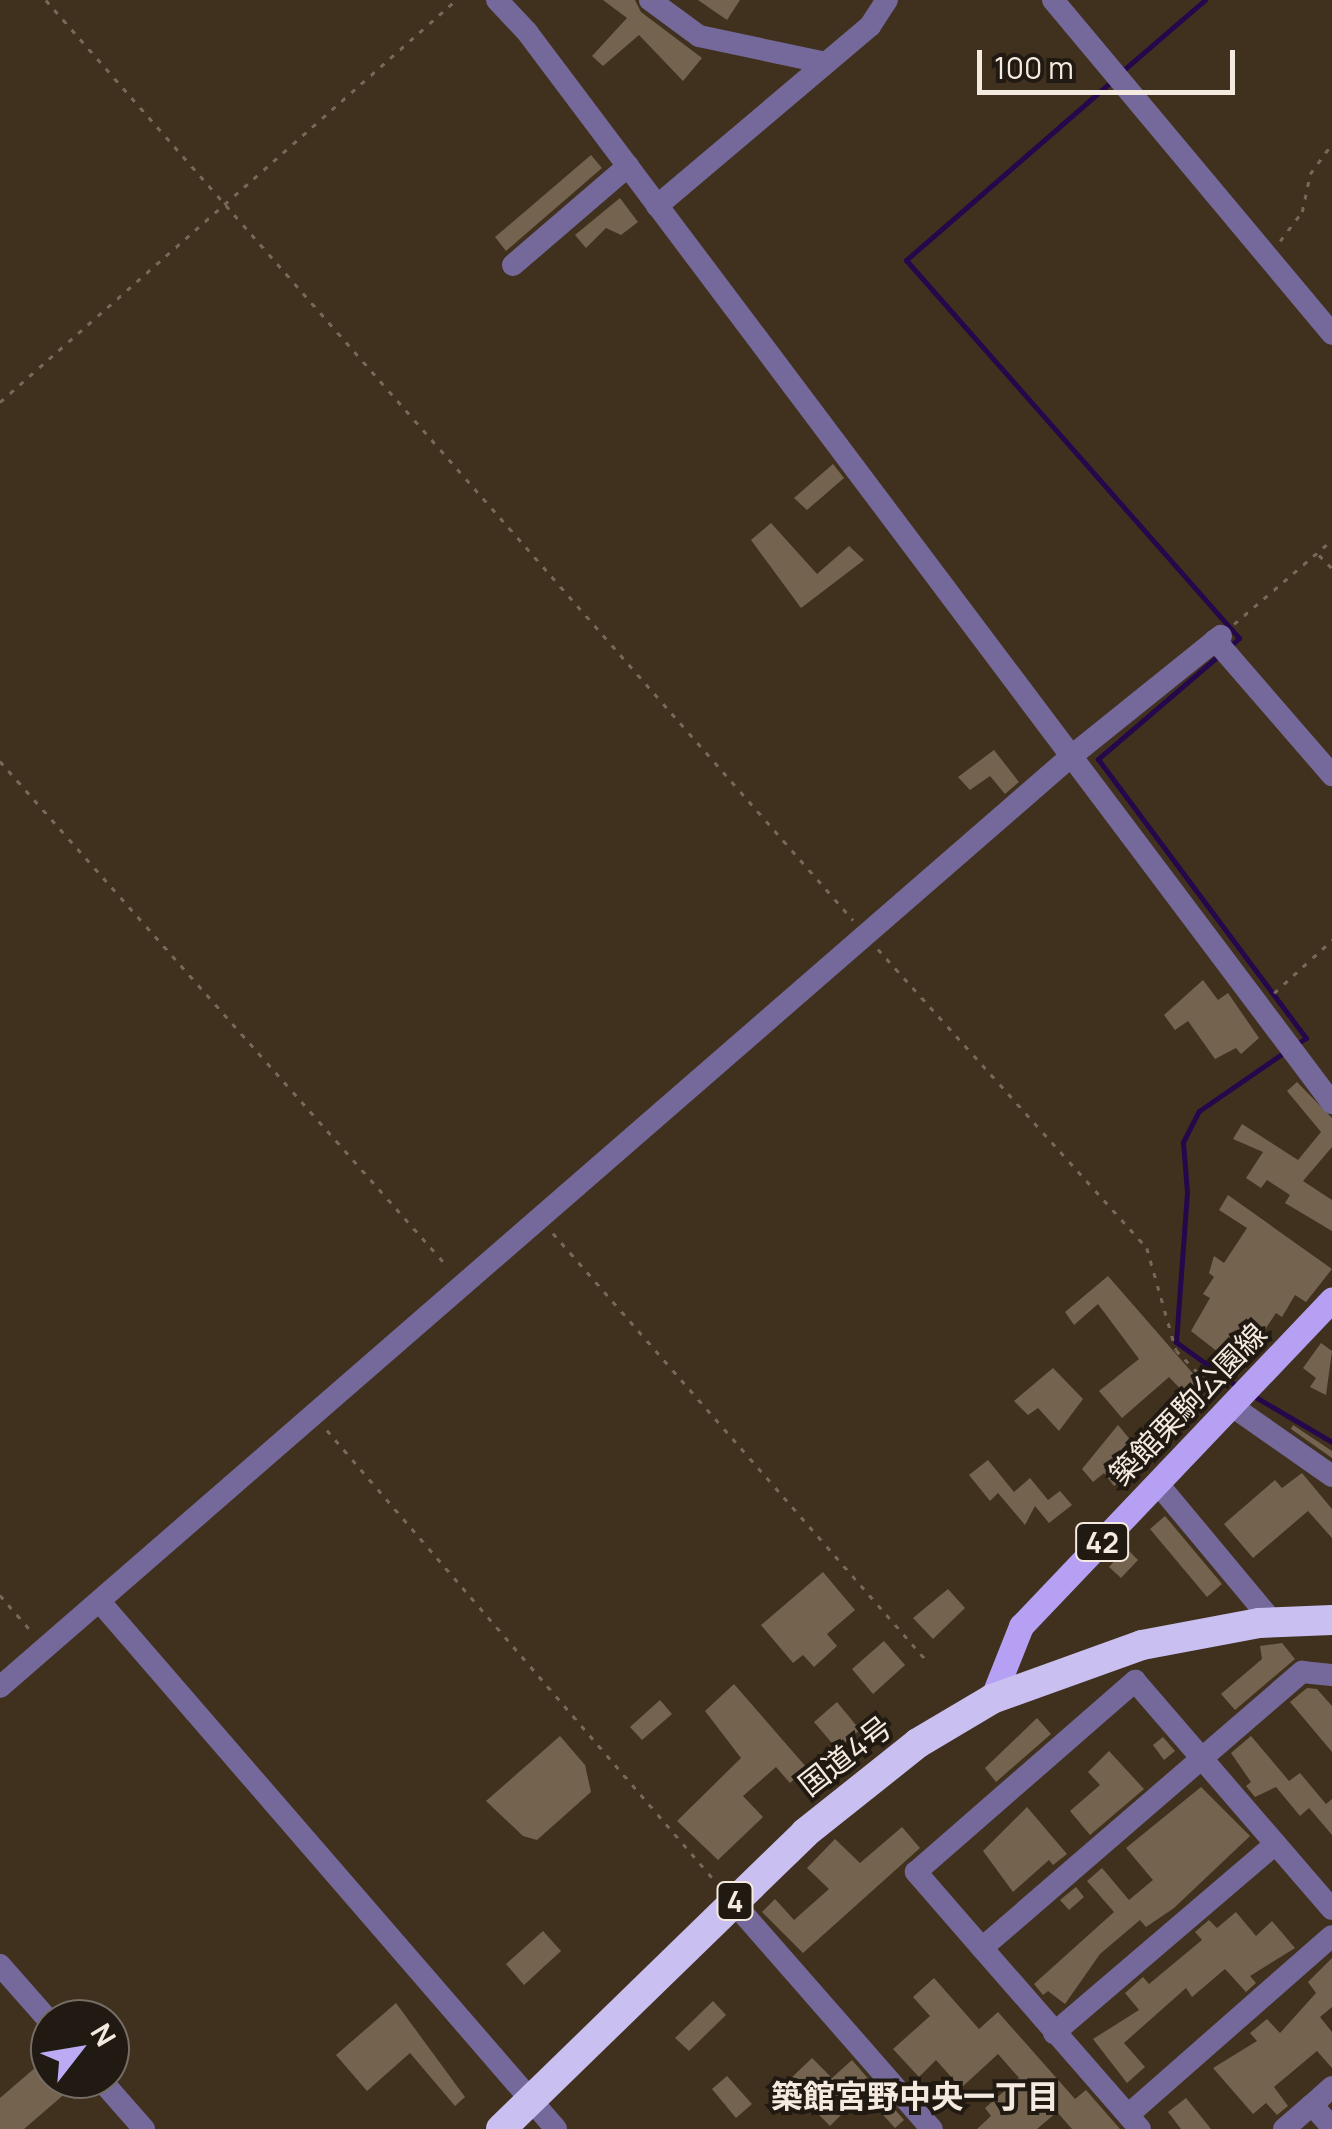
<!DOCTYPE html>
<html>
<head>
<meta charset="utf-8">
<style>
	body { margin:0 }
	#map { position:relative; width:1332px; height:2129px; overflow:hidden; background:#40311f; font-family:Manrope,"Noto Sans JP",sans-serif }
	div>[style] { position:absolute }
	.stream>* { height:5px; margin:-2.5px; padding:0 2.5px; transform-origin:2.5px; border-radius:2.5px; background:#25074c }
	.building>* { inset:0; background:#74634f }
	.path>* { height:2.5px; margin-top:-1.25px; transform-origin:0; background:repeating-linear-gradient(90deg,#766959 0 5px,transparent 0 13px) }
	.minor>* { height:22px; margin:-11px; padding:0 11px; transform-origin:11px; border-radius:11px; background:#75699b }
	.major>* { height:25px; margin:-12.5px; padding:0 12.5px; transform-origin:12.5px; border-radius:12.5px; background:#b5a0f3 }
	.highway>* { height:30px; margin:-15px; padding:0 15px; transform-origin:15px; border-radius:15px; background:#cabff1 }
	span { translate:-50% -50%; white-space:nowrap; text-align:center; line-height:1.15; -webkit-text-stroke:8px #211a12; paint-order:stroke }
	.shield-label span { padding:2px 8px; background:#211a12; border:2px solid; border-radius:8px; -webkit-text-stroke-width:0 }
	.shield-label { font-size:28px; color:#f4eadf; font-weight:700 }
	.street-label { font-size:30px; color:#f4eadf }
	.neighbourhood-label { font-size:32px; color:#f4eadf; font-weight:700 }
	.north { position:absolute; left:30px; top:1999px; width:100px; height:100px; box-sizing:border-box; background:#211a12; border:2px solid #756d64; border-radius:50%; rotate:59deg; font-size:28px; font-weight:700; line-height:40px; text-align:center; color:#f4eadf }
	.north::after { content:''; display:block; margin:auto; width:35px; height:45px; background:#bcaaf5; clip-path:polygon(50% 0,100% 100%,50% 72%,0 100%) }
	.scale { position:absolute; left:977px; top:50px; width:258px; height:45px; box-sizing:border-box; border:5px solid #f4eadf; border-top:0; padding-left:12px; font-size:30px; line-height:35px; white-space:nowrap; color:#f4eadf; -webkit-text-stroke:8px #211a12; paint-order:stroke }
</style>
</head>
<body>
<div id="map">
	<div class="stream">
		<div style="left:1120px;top:73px;width:112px;rotate:-40.7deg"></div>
		<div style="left:1112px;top:81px;width:273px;rotate:139deg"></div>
		<div style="left:906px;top:260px;width:504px;rotate:48.62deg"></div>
		<div style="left:1239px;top:638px;width:12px;rotate:138deg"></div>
		<div style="left:1217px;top:657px;width:157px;rotate:139.4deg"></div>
		<div style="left:1098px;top:759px;width:348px;rotate:53.3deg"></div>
		<div style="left:1306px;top:1038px;width:13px;rotate:148deg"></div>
		<div style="left:1238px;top:1387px;width:77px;rotate:-144deg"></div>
		<div style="left:1176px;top:1342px;width:150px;rotate:-85.8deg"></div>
		<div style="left:1187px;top:1192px;width:50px;rotate:-94.6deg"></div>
		<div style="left:1183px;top:1142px;width:35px;rotate:-63deg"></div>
		<div style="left:1199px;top:1111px;width:106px;rotate:-34.6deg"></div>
		<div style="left:1252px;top:1395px;width:93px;rotate:30.4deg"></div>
	</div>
	<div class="building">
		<div style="clip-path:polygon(603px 0,635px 0,641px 12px,702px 58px,683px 81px,639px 35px,603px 66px,592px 56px,627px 18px)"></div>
		<div style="clip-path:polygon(698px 0,740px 0,727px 20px)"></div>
		<div style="clip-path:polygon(591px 155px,602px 168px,506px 251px,495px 237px)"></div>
		<div style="clip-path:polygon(620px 198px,638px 222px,621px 235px,606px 228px,586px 248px,575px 235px)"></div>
		<div style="clip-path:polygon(833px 464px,844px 478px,807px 510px,794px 498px)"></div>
		<div style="clip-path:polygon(771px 523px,817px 574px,849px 546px,864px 560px,801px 608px,751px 540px)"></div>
		<div style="clip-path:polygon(994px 750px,1019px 782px,1005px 794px,990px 776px,970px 790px,958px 777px)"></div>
		<div style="clip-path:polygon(1203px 980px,1218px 1000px,1228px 993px,1259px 1038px,1241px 1054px,1236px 1048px,1215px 1059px,1188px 1021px,1175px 1030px,1164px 1015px)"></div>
		<div style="clip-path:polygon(1297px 1082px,1332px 1118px,1332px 1147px,1303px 1181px,1332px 1200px,1332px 1231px,1285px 1203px,1290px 1195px,1267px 1180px,1261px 1188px,1246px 1178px,1263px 1152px,1233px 1139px,1242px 1124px,1298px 1160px,1321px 1132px,1287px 1091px)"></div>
		<div style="clip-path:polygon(1228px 1195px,1332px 1269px,1306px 1302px,1295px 1295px,1282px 1317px,1276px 1313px,1262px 1334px,1256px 1330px,1236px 1366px,1191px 1331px,1210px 1298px,1203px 1294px,1214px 1277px,1209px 1273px,1214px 1256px,1224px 1263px,1247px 1228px,1219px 1210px)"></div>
		<div style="clip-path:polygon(1108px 1276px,1210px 1393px,1197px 1406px,1169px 1377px,1122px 1418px,1099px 1391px,1139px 1359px,1098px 1304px,1074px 1325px,1065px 1312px)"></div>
		<div style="clip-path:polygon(1321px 1343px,1332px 1351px,1326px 1395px,1310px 1387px,1316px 1378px,1303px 1368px)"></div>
		<div style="clip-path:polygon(1053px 1368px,1083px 1399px,1059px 1431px,1038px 1408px,1028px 1415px,1014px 1401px)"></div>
		<div style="clip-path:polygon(1118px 1425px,1147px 1460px,1114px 1486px,1104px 1473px,1093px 1482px,1082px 1469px)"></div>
		<div style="clip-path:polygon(1293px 1425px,1332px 1451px,1332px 1458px,1291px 1429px)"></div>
		<div style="clip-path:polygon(988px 1460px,1014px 1492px,1030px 1478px,1048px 1500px,1060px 1491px,1072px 1505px,1049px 1523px,1035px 1506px,1025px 1525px,998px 1493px,990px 1501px,969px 1475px)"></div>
		<div style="clip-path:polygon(1302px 1473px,1332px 1509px,1332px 1538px,1308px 1511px,1253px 1558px,1224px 1524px,1275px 1480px,1282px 1488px)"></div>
		<div style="clip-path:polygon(1165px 1516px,1222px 1584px,1207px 1597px,1150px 1529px)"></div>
		<div style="clip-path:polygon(1126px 1548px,1138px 1560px,1121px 1578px,1109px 1567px)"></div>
		<div style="clip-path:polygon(823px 1572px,855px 1610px,827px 1634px,837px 1646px,814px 1667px,803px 1655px,793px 1663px,761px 1625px)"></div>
		<div style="clip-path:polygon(948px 1589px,965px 1608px,933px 1639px,913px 1618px)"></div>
		<div style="clip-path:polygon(884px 1641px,905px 1665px,873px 1694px,852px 1669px)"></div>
		<div style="clip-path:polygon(1282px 1643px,1295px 1659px,1235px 1710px,1221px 1694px,1262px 1659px,1260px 1646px)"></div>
		<div style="clip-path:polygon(734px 1684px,807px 1768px,790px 1783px,776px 1767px,743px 1796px,763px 1817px,718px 1860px,677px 1821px,741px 1758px,705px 1711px)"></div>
		<div style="clip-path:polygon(1307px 1688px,1317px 1689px,1332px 1706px,1332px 1752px,1290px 1702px)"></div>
		<div style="clip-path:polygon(660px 1700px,672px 1714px,642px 1740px,630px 1727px)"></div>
		<div style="clip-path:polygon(837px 1702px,860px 1730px,837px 1749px,814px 1722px)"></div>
		<div style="clip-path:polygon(1037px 1718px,1051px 1734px,996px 1782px,985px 1768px)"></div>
		<div style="clip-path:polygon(560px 1736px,585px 1765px,591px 1792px,537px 1840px,523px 1836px,486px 1801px)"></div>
		<div style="clip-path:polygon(1251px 1736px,1289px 1781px,1300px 1773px,1326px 1804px,1332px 1799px,1332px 1835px,1309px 1808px,1300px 1816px,1276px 1787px,1255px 1797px,1246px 1786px,1251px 1782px,1231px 1753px)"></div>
		<div style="clip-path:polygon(1163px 1737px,1175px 1751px,1164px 1760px,1153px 1745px)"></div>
		<div style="clip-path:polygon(1109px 1751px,1144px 1789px,1090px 1835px,1070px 1811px,1100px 1785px,1088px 1772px)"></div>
		<div style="clip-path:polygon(1201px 1787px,1250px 1836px,1174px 1908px,1146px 1927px,1140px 1920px,1100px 1954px,1065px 2004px,1048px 1991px,1043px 1995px,1034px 1984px,1114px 1912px,1087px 1881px,1102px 1868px,1129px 1900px,1153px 1880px,1126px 1848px)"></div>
		<div style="clip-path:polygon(1027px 1807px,1067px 1854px,1053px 1865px,1049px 1860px,1013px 1892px,983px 1851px)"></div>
		<div style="clip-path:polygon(902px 1827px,920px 1848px,803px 1953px,762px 1912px,775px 1899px,794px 1920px,829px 1889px,807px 1868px,835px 1839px,860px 1863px)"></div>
		<div style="clip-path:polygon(1076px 1887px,1084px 1897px,1069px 1910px,1060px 1900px)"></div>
		<div style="clip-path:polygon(1236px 1912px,1256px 1936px,1272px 1921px,1295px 1948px,1250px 1976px,1256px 1983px,1246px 1992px,1225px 1969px,1192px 1997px,1186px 1988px,1124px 2043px,1145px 2067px,1127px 2083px,1093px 2039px,1139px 2010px,1125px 1993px,1143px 1977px,1149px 1984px,1202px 1940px,1195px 1932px,1209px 1920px,1217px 1928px)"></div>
		<div style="clip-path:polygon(543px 1931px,561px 1951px,524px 1985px,506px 1964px)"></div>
		<div style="clip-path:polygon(1332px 1958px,1332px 2007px,1320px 2017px,1332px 2032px,1332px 2068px,1317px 2051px,1274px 2087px,1288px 2106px,1277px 2115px,1266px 2103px,1253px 2114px,1213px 2068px,1257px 2041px,1250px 2033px,1267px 2019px,1280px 2033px,1316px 1993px,1308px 1982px)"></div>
		<div style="clip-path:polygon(934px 1978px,979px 2029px,998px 2012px,1075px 2099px,1086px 2090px,1120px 2129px,1072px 2129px,1057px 2112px,1037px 2129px,977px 2129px,991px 2116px,985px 2108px,1019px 2078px,998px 2054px,961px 2088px,936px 2060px,919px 2077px,893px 2049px,930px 2016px,913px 1997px)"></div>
		<div style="clip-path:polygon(713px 2001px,726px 2015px,689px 2051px,675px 2038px)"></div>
		<div style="clip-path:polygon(396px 2003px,465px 2097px,455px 2106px,410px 2053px,367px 2091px,336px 2055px)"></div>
		<div style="clip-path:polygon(50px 2055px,50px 2079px,82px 2079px,24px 2129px,0 2129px,0 2098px)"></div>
		<div style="clip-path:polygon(812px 2058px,832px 2078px,852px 2060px,904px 2120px,895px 2128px,863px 2093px,830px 2126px,787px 2082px)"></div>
		<div style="clip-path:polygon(727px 2076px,752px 2104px,736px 2118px,712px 2089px)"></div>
		<div style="clip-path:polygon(1186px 2098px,1211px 2129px,1181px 2129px,1168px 2112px)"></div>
	</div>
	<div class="path">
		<div style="left:46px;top:0;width:1224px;rotate:48.74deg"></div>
		<div style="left:1280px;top:241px;width:36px;rotate:-53deg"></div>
		<div style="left:1302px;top:212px;width:39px;rotate:-78deg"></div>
		<div style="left:1310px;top:174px;width:37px;rotate:-54deg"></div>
		<div style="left:0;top:402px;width:608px;rotate:-41.4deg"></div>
		<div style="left:1319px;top:555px;width:18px;rotate:45deg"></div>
		<div style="left:1234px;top:624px;width:129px;rotate:-40.6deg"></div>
		<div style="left:0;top:761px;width:676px;rotate:48.48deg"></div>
		<div style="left:878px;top:949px;width:402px;rotate:48deg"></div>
		<div style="left:1147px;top:1248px;width:106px;rotate:74.1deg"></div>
		<div style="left:1176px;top:1350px;width:57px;rotate:45.7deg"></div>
		<div style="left:1274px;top:993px;width:79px;rotate:-42.4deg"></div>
		<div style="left:553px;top:1233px;width:568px;rotate:48.85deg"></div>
		<div style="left:327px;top:1430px;width:596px;rotate:49.28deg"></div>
		<div style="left:0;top:1595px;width:49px;rotate:49.1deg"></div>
	</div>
	<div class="minor">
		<div style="left:497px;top:0;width:44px;rotate:46.8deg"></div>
		<div style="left:527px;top:32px;width:1340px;rotate:53.07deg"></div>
		<div style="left:650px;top:0;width:61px;rotate:36.3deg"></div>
		<div style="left:699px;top:36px;width:130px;rotate:12deg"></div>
		<div style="left:1053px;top:0;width:435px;rotate:50.1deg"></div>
		<div style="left:657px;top:206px;width:279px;rotate:-40.2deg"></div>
		<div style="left:870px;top:26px;width:31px;rotate:-57deg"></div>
		<div style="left:513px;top:265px;width:152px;rotate:-40.7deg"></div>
		<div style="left:1215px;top:640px;width:179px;rotate:49.1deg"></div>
		<div style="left:1232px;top:1406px;width:122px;rotate:35deg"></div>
		<div style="left:1158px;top:1484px;width:180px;rotate:50.2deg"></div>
		<div style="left:100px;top:1602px;width:697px;rotate:49.13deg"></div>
		<div style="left:0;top:1687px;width:1416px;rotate:-40.99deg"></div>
		<div style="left:1069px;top:758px;width:195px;rotate:-38.8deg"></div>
		<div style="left:733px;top:1902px;width:302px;rotate:48.8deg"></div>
		<div style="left:982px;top:1948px;width:101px;rotate:-131deg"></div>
		<div style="left:916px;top:1872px;width:291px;rotate:-41.1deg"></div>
		<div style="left:1135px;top:1681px;width:301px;rotate:49.2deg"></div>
		<div style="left:0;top:1965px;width:76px;rotate:48.7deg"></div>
		<div style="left:1054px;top:2033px;width:291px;rotate:-40.5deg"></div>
		<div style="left:100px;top:2079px;width:67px;rotate:48.7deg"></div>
		<div style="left:1312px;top:2105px;width:27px;rotate:-42deg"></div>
		<div style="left:1128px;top:2115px;width:271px;rotate:-41.3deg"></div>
		<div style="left:1140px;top:2129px;width:240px;rotate:-131.1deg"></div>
		<div style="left:982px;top:1948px;width:423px;rotate:-40.8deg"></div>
		<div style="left:1302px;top:1672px;width:30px;rotate:6deg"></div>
		<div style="left:1284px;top:2129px;width:37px;rotate:-41deg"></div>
		<div style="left:1312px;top:2105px;width:30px;rotate:48deg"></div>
	</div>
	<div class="major">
		<div style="left:992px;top:1699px;width:79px;rotate:-68.3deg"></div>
		<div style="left:1021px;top:1626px;width:451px;rotate:-46.4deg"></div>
	</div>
	<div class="highway">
		<div style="left:501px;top:2129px;width:424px;rotate:-44.2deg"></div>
		<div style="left:805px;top:1833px;width:144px;rotate:-38.5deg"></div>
		<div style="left:918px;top:1743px;width:86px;rotate:-30.7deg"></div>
		<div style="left:992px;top:1699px;width:159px;rotate:-19.8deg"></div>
		<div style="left:1142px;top:1645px;width:119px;rotate:-10.6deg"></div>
		<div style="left:1259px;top:1623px;width:73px;rotate:-2.4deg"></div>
	</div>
	<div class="shield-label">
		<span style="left:1102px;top:1542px">42</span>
		<span style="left:735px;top:1901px">4</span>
	</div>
	<div class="street-label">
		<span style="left:1188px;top:1404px;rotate:-46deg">築館栗駒公園線</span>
		<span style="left:845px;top:1756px;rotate:-38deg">国道4号</span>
	</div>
	<div class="neighbourhood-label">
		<span style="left:915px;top:2096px">築館宮野中央一丁目</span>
	</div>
	<div class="north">N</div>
	<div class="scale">100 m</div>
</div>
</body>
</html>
